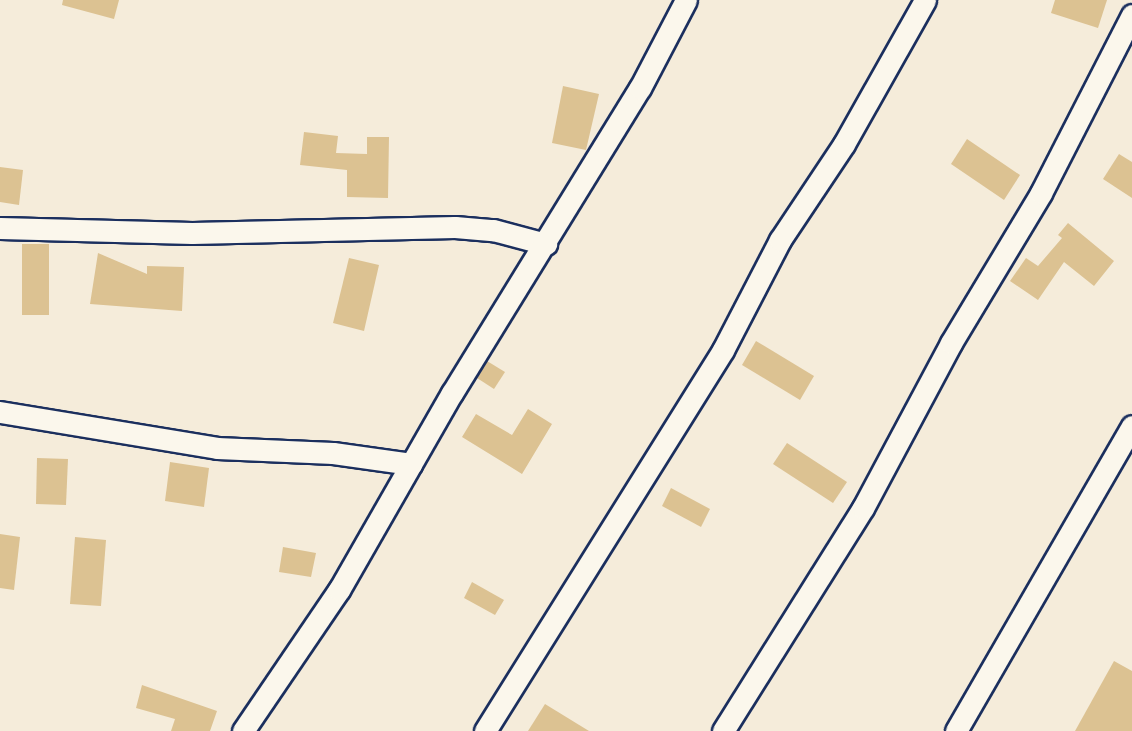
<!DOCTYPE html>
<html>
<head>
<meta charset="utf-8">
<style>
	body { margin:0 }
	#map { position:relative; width:1132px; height:731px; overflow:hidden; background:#f5ecda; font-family:"Shantell Sans",sans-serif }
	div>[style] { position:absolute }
	.building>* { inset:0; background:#dcc292 }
	.roads { filter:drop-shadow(2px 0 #1b2f5e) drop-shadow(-2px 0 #1b2f5e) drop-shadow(0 2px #1b2f5e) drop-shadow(0 -2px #1b2f5e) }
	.minor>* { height:21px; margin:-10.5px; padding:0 10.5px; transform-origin:10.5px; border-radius:10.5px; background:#fbf7ec }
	span { translate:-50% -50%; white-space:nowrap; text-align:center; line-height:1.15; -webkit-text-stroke:5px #fbf7ec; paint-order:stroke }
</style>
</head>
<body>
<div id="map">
	<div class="building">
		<div style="clip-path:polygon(63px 0,119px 0,114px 19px,62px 5px)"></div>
		<div style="clip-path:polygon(1055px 0,1107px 0,1098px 28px,1051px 13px)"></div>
		<div style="clip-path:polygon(563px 86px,599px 94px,586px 150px,552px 143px)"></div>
		<div style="clip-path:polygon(304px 132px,338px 136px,336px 153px,367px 154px,367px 137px,389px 137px,388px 198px,347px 197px,347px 170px,300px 165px)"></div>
		<div style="clip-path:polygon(967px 139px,1020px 175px,1004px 200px,951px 164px)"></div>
		<div style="clip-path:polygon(1119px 154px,1132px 162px,1132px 198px,1103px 179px)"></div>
		<div style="clip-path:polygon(0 167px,23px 170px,19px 205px,0 202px)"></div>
		<div style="clip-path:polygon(1068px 223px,1114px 261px,1094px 286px,1064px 262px,1038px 300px,1010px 281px,1026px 258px,1038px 266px,1062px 238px,1058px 235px)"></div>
		<div style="clip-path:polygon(22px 244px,49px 244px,49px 315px,22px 315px)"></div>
		<div style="clip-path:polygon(98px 253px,147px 274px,147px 266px,184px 267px,182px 311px,90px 304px)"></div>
		<div style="clip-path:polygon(349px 258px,379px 265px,364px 331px,333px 323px)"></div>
		<div style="clip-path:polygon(756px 341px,814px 376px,800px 400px,742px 365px)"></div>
		<div style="clip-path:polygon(487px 361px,505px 372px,494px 389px,477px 378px)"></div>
		<div style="clip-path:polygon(528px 409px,552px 424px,522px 474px,462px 437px,476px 414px,512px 435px)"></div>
		<div style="clip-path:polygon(787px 443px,847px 482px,833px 503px,773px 464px)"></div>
		<div style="clip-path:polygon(37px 458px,68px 459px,66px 505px,36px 504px)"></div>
		<div style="clip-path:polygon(170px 462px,209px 468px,204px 507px,165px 501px)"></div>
		<div style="clip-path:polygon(671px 488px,710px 509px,701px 527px,662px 506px)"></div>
		<div style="clip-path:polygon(0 534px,20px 537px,14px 590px,0 588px)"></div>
		<div style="clip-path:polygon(75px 537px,106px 540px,101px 606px,70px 604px)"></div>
		<div style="clip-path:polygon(283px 547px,316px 553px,311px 577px,279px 572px)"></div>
		<div style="clip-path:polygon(472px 582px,504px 600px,495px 615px,464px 598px)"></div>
		<div style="clip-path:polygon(1114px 661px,1132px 671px,1132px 731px,1075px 731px)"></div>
		<div style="clip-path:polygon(142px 685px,217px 711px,210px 731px,171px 731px,175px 719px,136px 708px)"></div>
		<div style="clip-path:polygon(545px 704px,589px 731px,528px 731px)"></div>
	</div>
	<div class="roads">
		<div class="minor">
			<div style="left:0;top:228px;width:192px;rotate:1.5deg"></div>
			<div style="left:192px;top:233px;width:263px;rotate:-1.3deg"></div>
			<div style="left:455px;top:227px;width:38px;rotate:5deg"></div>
			<div style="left:493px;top:230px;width:55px;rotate:14.8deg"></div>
			<div style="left:0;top:412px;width:220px;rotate:9.4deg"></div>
			<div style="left:217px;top:448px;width:116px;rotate:2.5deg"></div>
			<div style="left:333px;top:453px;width:79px;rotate:8deg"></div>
			<div style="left:243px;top:731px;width:171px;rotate:-55.8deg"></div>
			<div style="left:339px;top:590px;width:227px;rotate:-60.2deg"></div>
			<div style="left:452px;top:393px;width:358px;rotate:-58.4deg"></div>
			<div style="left:640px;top:88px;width:99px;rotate:-62.4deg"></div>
			<div style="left:485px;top:731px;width:449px;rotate:-58deg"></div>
			<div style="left:723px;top:350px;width:124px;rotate:-62.6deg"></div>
			<div style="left:780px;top:240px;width:115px;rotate:-56.3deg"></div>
			<div style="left:844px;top:144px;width:165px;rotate:-60.6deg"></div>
			<div style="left:723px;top:731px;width:263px;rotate:-57.9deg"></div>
			<div style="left:863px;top:508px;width:187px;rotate:-61.9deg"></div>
			<div style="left:951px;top:343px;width:175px;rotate:-59deg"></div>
			<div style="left:1041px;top:193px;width:200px;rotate:-62.9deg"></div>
			<div style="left:956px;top:731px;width:352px;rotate:-60deg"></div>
		</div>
	</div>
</div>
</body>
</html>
